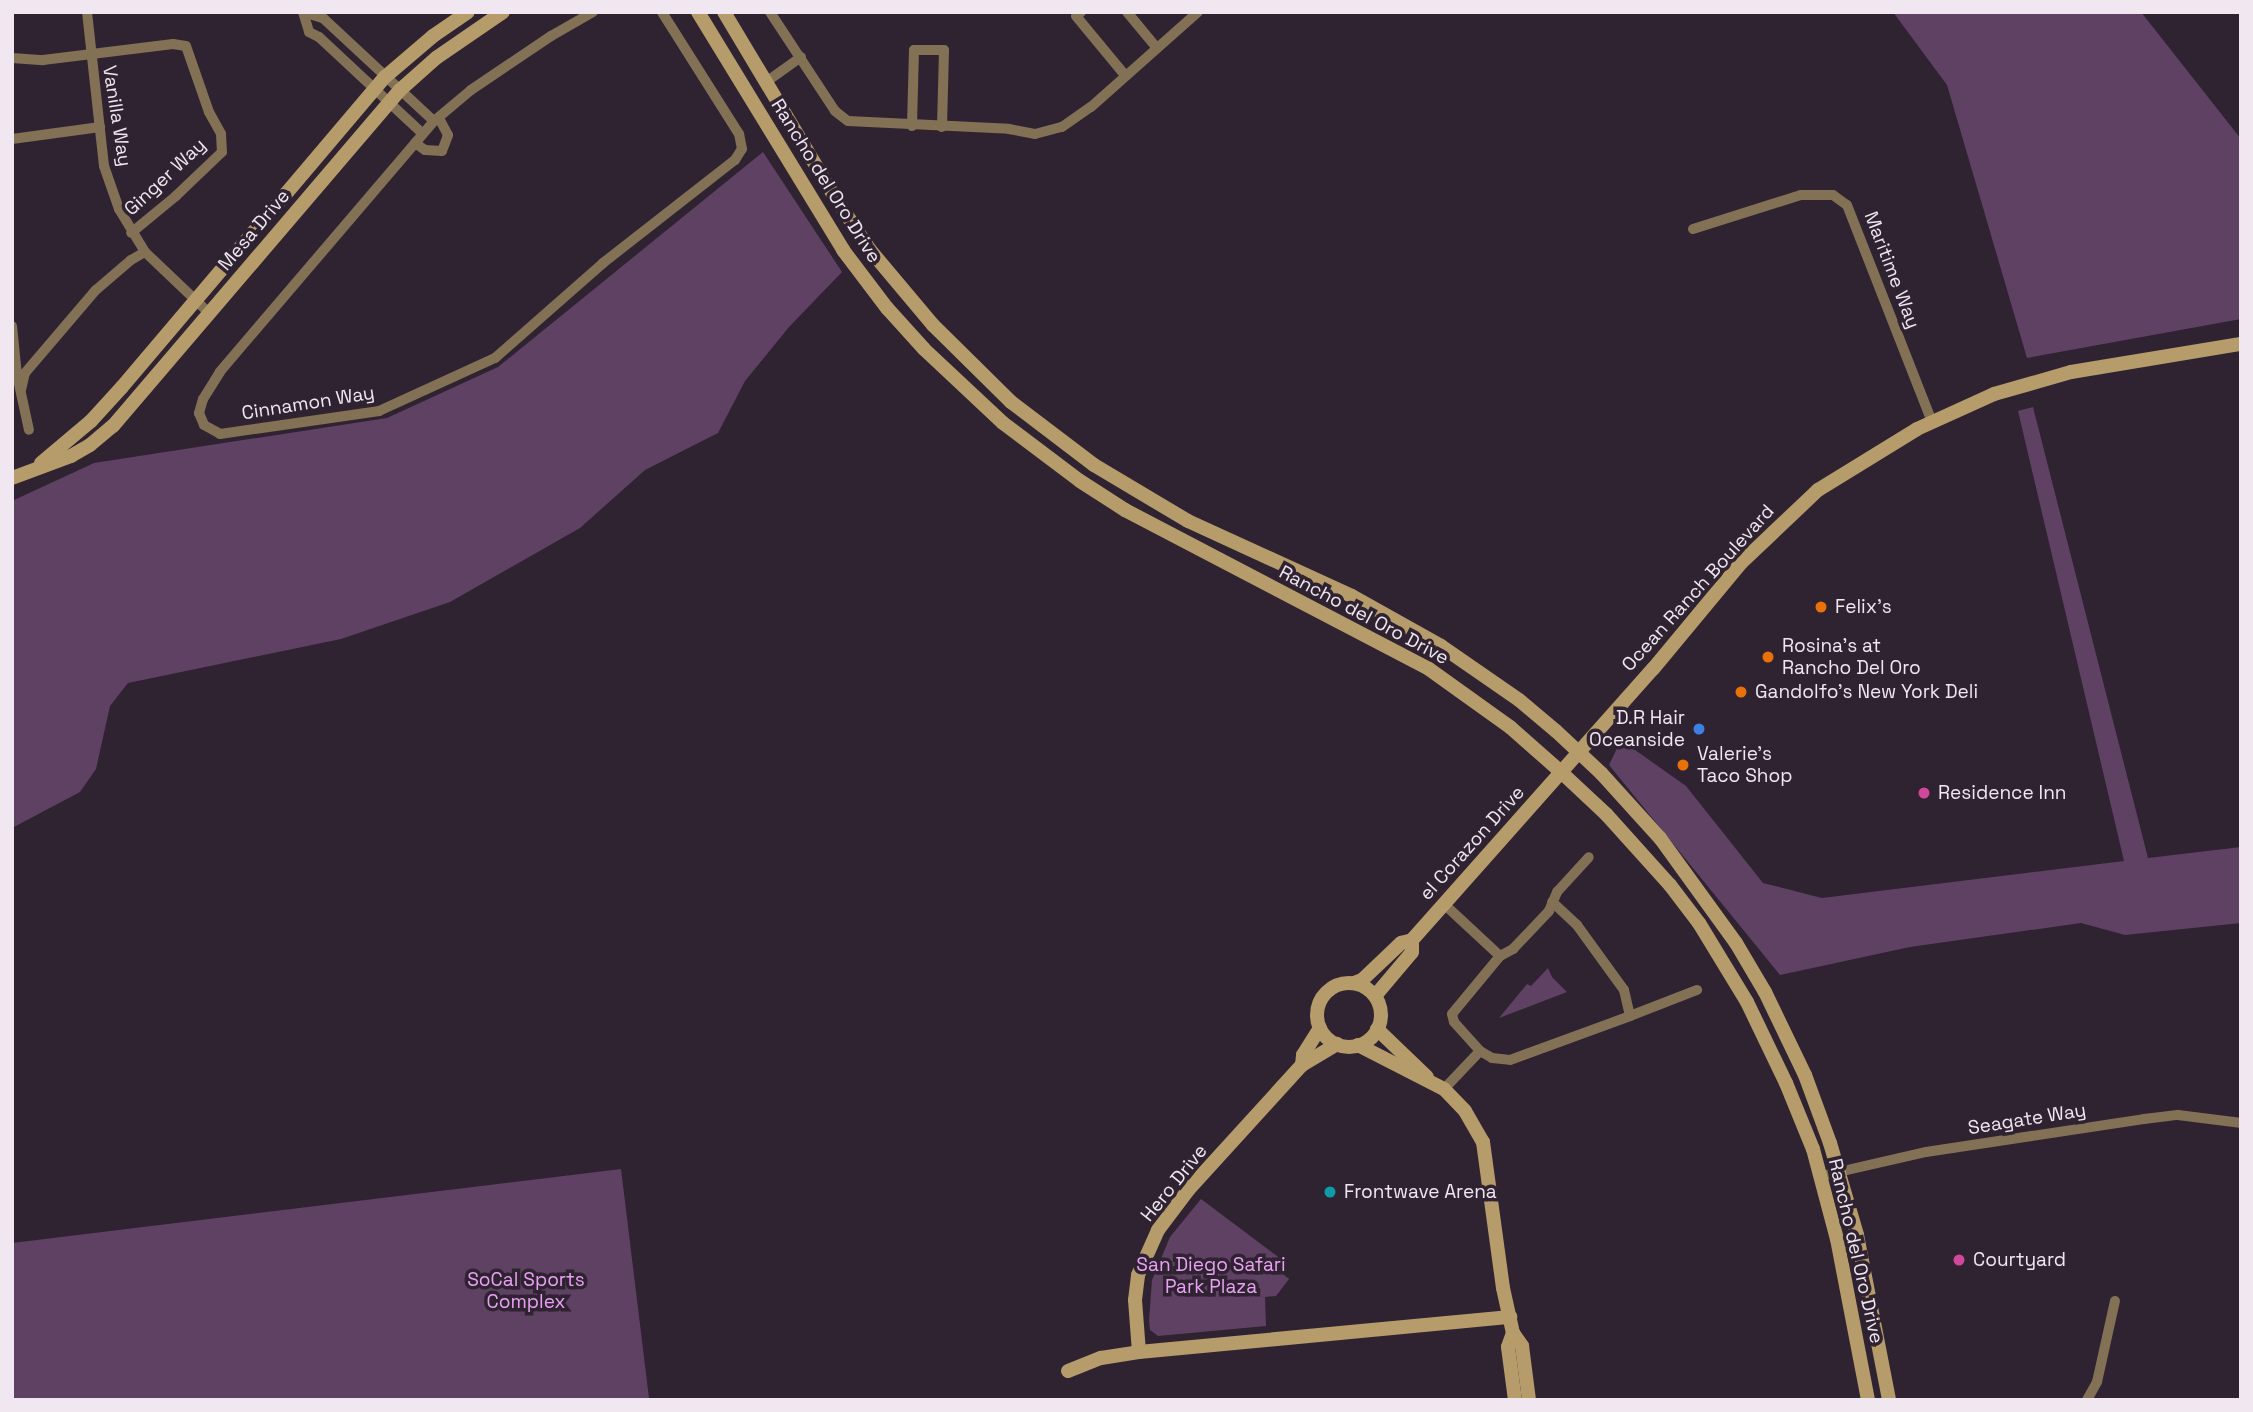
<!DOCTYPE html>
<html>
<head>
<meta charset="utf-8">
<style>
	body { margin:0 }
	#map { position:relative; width:2253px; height:1412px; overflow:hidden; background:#2f2231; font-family:"Space Grotesk",sans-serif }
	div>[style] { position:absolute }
	.green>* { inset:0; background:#5f4164 }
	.street>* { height:10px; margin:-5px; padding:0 5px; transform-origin:5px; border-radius:5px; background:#827154 }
	.secondary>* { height:14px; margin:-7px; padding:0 7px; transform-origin:7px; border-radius:7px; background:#b69b6b }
	.secondary>.ring { margin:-7px; padding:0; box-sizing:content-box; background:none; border:14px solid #b69b6b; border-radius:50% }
	.dots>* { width:19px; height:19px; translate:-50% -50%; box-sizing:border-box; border:4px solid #2f2231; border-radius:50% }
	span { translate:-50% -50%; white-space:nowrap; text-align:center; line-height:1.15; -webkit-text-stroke:7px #2f2231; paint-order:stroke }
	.street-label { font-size:19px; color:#f0e7f1 }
	.poi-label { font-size:19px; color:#f0e7f1 }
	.left { translate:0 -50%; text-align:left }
	.right { translate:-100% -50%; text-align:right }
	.park-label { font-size:19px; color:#eaa2f5 }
	.frame { position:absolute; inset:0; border:14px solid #f0e7f1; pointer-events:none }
</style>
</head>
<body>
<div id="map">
	<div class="green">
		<div style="clip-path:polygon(1893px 12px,2141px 12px,2241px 139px,2241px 319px,2027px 358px,1947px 85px)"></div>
		<div style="clip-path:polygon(763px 152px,842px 272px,789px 327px,745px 381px,718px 433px,645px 470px,580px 528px,450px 602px,341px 639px,128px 683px,110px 706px,96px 769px,80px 792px,12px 828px,12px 501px,94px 463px,387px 418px,498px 367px)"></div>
		<div style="clip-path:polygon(2033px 407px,2148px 858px,2241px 847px,2241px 923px,2125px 935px,2081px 923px,1910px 947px,1780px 975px,1609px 765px,1621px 740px,1686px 786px,1763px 883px,1822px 898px,2124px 861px,2018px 411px)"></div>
		<div style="clip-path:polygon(1548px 968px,1552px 977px,1567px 992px,1499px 1018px,1527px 984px,1531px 986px)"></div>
		<div style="clip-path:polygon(621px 1169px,649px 1398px,12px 1400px,12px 1243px)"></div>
		<div style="clip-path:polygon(1201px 1199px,1277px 1256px,1282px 1263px,1278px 1270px,1289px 1279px,1276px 1296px,1265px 1297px,1266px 1326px,1158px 1336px,1150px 1330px,1149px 1321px,1152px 1280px,1170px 1237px)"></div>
	</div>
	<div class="street">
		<div style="left:87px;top:12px;width:155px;rotate:83.7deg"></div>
		<div style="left:104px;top:166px;width:46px;rotate:70.8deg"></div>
		<div style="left:119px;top:209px;width:50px;rotate:58.8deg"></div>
		<div style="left:145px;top:252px;width:88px;rotate:43.6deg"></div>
		<div style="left:303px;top:12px;width:21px;rotate:73deg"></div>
		<div style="left:309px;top:32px;width:11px;rotate:27deg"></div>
		<div style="left:319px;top:37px;width:142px;rotate:43deg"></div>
		<div style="left:303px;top:12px;width:21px;rotate:17deg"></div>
		<div style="left:323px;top:18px;width:151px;rotate:42.9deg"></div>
		<div style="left:593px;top:12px;width:48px;rotate:150.3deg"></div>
		<div style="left:551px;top:36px;width:97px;rotate:146deg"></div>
		<div style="left:471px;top:90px;width:48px;rotate:140deg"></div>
		<div style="left:434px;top:121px;width:330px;rotate:130.5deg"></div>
		<div style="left:220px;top:372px;width:32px;rotate:122deg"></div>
		<div style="left:203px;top:399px;width:15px;rotate:106deg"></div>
		<div style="left:199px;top:413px;width:13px;rotate:67deg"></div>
		<div style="left:204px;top:425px;width:18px;rotate:29deg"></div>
		<div style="left:220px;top:434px;width:161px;rotate:-8.2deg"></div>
		<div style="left:379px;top:411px;width:128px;rotate:-24.6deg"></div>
		<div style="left:495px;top:358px;width:144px;rotate:-41.3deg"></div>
		<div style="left:603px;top:263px;width:167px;rotate:-38deg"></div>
		<div style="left:735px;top:160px;width:13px;rotate:-58deg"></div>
		<div style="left:742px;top:149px;width:15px;rotate:-101deg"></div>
		<div style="left:739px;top:134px;width:144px;rotate:-122.3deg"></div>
		<div style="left:770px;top:12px;width:118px;rotate:56.7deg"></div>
		<div style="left:835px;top:111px;width:16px;rotate:38deg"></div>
		<div style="left:848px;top:121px;width:161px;rotate:2.8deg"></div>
		<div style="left:1009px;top:129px;width:26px;rotate:11deg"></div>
		<div style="left:1035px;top:134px;width:28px;rotate:-15deg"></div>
		<div style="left:1062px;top:127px;width:35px;rotate:-35deg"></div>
		<div style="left:1091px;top:107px;width:143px;rotate:-41.6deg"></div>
		<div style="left:1081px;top:12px;width:6px;rotate:141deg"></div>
		<div style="left:1076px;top:16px;width:75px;rotate:50.4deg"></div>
		<div style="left:1127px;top:12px;width:45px;rotate:50.4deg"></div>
		<div style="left:12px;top:58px;width:31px;rotate:4deg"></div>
		<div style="left:43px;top:60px;width:131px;rotate:-7deg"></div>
		<div style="left:173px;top:44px;width:13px;rotate:9deg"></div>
		<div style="left:186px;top:46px;width:70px;rotate:70.8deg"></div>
		<div style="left:209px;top:112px;width:25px;rotate:61deg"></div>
		<div style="left:221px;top:134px;width:18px;rotate:87deg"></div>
		<div style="left:222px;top:152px;width:64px;rotate:136.3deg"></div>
		<div style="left:176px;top:196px;width:58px;rotate:140.6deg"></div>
		<div style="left:766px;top:82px;width:43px;rotate:-35.5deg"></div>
		<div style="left:912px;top:126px;width:76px;rotate:-88.5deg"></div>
		<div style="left:914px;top:50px;width:30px"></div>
		<div style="left:944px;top:50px;width:77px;rotate:91.5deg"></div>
		<div style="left:12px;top:139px;width:89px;rotate:-7.8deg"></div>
		<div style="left:415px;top:143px;width:12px;rotate:35deg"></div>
		<div style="left:425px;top:150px;width:17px;rotate:3deg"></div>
		<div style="left:442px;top:151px;width:17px;rotate:-69deg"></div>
		<div style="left:448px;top:135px;width:19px;rotate:-118deg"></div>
		<div style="left:1693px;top:229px;width:113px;rotate:-17.5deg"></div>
		<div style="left:1801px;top:195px;width:32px"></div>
		<div style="left:1833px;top:195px;width:17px;rotate:36deg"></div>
		<div style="left:1847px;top:205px;width:233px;rotate:68.6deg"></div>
		<div style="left:12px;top:326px;width:49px;rotate:84.2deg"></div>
		<div style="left:17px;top:375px;width:56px;rotate:77.7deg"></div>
		<div style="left:21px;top:390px;width:17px;rotate:-77deg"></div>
		<div style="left:25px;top:373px;width:109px;rotate:-49.5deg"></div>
		<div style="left:96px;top:290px;width:46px;rotate:-40.6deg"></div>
		<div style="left:131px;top:260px;width:16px;rotate:-30deg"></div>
		<div style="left:1444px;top:904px;width:76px;rotate:42.9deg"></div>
		<div style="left:1500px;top:956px;width:75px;rotate:129.6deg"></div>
		<div style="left:1452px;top:1014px;width:8px;rotate:76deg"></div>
		<div style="left:1454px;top:1022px;width:39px;rotate:48deg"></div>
		<div style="left:1500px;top:956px;width:15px;rotate:-28deg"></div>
		<div style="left:1513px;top:949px;width:52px;rotate:-46.5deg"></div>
		<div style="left:1549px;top:911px;width:21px;rotate:-67deg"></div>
		<div style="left:1557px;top:892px;width:47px;rotate:-47.6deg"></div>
		<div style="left:1630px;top:1016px;width:72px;rotate:-21.2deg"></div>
		<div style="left:1444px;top:1089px;width:52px;rotate:-46.5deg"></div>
		<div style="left:1480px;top:1051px;width:14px;rotate:30deg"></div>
		<div style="left:1492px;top:1058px;width:18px;rotate:6deg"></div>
		<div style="left:1510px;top:1060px;width:128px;rotate:-20.1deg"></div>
		<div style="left:1630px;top:1016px;width:27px;rotate:-103deg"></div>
		<div style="left:1624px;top:990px;width:80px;rotate:-125.9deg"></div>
		<div style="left:1577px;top:925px;width:34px;rotate:-137deg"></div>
		<div style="left:1821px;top:1176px;width:108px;rotate:-12.9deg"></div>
		<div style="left:1926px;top:1152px;width:220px;rotate:-8.6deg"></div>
		<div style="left:2144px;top:1119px;width:34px;rotate:-7deg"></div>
		<div style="left:2178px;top:1115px;width:64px;rotate:7.2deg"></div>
		<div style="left:2087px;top:1400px;width:21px;rotate:-61deg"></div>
		<div style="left:2097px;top:1382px;width:83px;rotate:-77.5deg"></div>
	</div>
	<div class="secondary">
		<div style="left:698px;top:12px;width:279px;rotate:58.6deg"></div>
		<div style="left:843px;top:250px;width:73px;rotate:52.8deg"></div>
		<div style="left:887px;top:308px;width:55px;rotate:47.9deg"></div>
		<div style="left:924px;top:349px;width:108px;rotate:43.1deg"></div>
		<div style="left:1003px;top:423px;width:96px;rotate:37deg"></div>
		<div style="left:1080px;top:481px;width:54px;rotate:32.8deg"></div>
		<div style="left:1125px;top:510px;width:343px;rotate:27.6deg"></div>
		<div style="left:1429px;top:669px;width:100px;rotate:35.6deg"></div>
		<div style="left:1510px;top:727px;width:68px;rotate:41.4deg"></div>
		<div style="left:1561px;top:772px;width:62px;rotate:43deg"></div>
		<div style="left:1606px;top:814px;width:96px;rotate:48deg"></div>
		<div style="left:1670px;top:885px;width:48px;rotate:52.7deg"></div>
		<div style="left:1699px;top:923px;width:92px;rotate:58.7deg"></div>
		<div style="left:1747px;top:1002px;width:90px;rotate:64.3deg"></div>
		<div style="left:1786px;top:1083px;width:71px;rotate:67.8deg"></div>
		<div style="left:1813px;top:1149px;width:93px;rotate:75.1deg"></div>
		<div style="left:1837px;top:1239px;width:164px;rotate:79.1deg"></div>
		<div style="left:724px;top:12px;width:214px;rotate:59.1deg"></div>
		<div style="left:834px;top:196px;width:65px;rotate:56.3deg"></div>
		<div style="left:870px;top:250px;width:98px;rotate:50deg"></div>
		<div style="left:933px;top:325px;width:110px;rotate:44.6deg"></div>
		<div style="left:1011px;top:402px;width:104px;rotate:37.2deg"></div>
		<div style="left:1094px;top:465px;width:109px;rotate:30.8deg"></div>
		<div style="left:1188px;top:521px;width:180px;rotate:24.6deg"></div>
		<div style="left:1352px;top:596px;width:102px;rotate:29.3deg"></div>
		<div style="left:1441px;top:646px;width:95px;rotate:34.7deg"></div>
		<div style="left:1519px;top:700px;width:48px;rotate:40deg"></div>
		<div style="left:1556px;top:731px;width:62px;rotate:43deg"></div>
		<div style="left:1601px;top:773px;width:88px;rotate:47.8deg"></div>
		<div style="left:1660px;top:838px;width:130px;rotate:54.1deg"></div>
		<div style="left:1736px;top:943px;width:57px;rotate:59.4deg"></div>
		<div style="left:1765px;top:992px;width:92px;rotate:64.3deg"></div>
		<div style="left:1805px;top:1075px;width:72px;rotate:69.8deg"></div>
		<div style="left:1830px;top:1143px;width:96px;rotate:73.6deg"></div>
		<div style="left:1857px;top:1235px;width:168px;rotate:79deg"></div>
		<div style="left:41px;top:463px;width:65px;rotate:-40deg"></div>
		<div style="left:91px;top:421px;width:46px;rotate:-47.6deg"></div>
		<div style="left:122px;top:387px;width:407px;rotate:-49.7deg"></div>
		<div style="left:385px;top:77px;width:63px;rotate:-40.5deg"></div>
		<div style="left:433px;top:36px;width:42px;rotate:-34.4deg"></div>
		<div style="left:12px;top:478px;width:63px;rotate:-20.4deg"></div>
		<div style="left:71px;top:456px;width:22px;rotate:-30deg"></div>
		<div style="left:90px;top:445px;width:30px;rotate:-40deg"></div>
		<div style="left:113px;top:426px;width:442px;rotate:-49.5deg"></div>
		<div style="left:400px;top:90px;width:48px;rotate:-41.6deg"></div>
		<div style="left:436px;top:58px;width:81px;rotate:-34.5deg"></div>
		<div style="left:1354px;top:983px;width:9px;rotate:-21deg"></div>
		<div style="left:1362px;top:980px;width:54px;rotate:-43.5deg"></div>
		<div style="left:1401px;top:943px;width:11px;rotate:-15deg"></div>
		<div style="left:1412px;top:940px;width:363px;rotate:-48.4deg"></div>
		<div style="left:1653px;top:669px;width:138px;rotate:-50.3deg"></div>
		<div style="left:1741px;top:563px;width:106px;rotate:-43.5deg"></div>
		<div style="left:1818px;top:490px;width:116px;rotate:-31.6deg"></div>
		<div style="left:1917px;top:429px;width:85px;rotate:-24.4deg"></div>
		<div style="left:1994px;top:394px;width:80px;rotate:-15.9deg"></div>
		<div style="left:2071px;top:372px;width:172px;rotate:-9.4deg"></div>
		<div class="ring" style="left:1317px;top:983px;width:50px;height:50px"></div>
		<div style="left:1375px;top:996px;width:57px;rotate:-49.9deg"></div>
		<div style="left:1412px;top:952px;width:12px;rotate:-90deg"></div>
		<div style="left:1377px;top:1029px;width:69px;rotate:43.8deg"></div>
		<div style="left:1358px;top:1045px;width:97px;rotate:27.1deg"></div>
		<div style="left:1444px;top:1089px;width:30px;rotate:46deg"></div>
		<div style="left:1465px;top:1111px;width:36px;rotate:60deg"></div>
		<div style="left:1483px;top:1142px;width:147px;rotate:82.2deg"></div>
		<div style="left:1503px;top:1288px;width:46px;rotate:77.5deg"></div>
		<div style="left:1513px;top:1333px;width:16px;rotate:55deg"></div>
		<div style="left:1522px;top:1346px;width:54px;rotate:82.6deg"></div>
		<div style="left:1302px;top:1065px;width:10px;rotate:-84deg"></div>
		<div style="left:1303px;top:1055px;width:32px;rotate:-58deg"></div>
		<div style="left:1513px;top:1333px;width:15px;rotate:110deg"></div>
		<div style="left:1508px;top:1347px;width:53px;rotate:82.5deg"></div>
		<div style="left:1139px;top:1352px;width:52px;rotate:-94.4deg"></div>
		<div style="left:1135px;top:1300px;width:25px;rotate:-83deg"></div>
		<div style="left:1138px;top:1275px;width:49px;rotate:-66deg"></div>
		<div style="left:1158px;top:1230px;width:51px;rotate:-52.9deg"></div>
		<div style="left:1189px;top:1189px;width:168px;rotate:-47.7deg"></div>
		<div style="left:1302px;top:1065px;width:41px;rotate:-31deg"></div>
		<div style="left:1068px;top:1371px;width:35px;rotate:-22deg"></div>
		<div style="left:1101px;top:1358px;width:38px;rotate:-9deg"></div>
		<div style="left:1139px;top:1352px;width:373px;rotate:-5.4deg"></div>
	</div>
	<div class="dots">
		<div style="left:1821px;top:607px;background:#e8710a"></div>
		<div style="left:1768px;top:657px;background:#e8710a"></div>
		<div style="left:1741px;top:692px;background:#e8710a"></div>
		<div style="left:1699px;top:729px;background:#3f7fe0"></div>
		<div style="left:1683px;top:765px;background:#e8710a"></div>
		<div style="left:1924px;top:793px;background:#d1479c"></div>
		<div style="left:1330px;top:1192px;background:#0f9aa8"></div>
		<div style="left:1959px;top:1260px;background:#d1479c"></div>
	</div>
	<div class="street-label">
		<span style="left:117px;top:116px;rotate:81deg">Vanilla Way</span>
		<span style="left:165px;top:177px;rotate:-43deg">Ginger Way</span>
		<span style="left:826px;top:181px;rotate:58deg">Rancho del Oro Drive</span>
		<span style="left:254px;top:230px;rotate:-50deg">Mesa Drive</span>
		<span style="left:1892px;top:270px;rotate:69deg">Maritime Way</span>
		<span style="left:308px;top:403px;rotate:-9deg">Cinnamon Way</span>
		<span style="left:1698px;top:588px;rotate:-48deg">Ocean Ranch Boulevard</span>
		<span style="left:1364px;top:615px;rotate:28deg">Rancho del Oro Drive</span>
		<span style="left:1472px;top:843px;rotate:-48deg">el Corazon Drive</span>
		<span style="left:2027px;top:1119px;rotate:-9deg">Seagate Way</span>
		<span style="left:1174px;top:1183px;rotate:-51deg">Hero Drive</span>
		<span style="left:1856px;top:1251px;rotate:77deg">Rancho del Oro Drive</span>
	</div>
	<div class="poi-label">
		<span class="left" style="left:1835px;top:607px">Felix's</span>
		<span class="left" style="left:1782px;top:657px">Rosina's at<br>Rancho Del Oro</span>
		<span class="left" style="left:1755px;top:692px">Gandolfo's New York Deli</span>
		<span class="right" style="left:1685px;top:729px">D.R Hair<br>Oceanside</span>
		<span class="left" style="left:1697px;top:765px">Valerie's<br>Taco Shop</span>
		<span class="left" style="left:1938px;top:793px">Residence Inn</span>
		<span class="left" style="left:1344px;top:1192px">Frontwave Arena</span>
		<span class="left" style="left:1973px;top:1260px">Courtyard</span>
	</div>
	<div class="park-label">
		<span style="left:1211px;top:1276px">San Diego Safari<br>Park Plaza</span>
		<span style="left:526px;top:1291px">SoCal Sports<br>Complex</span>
	</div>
	<div class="frame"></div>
</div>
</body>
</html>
